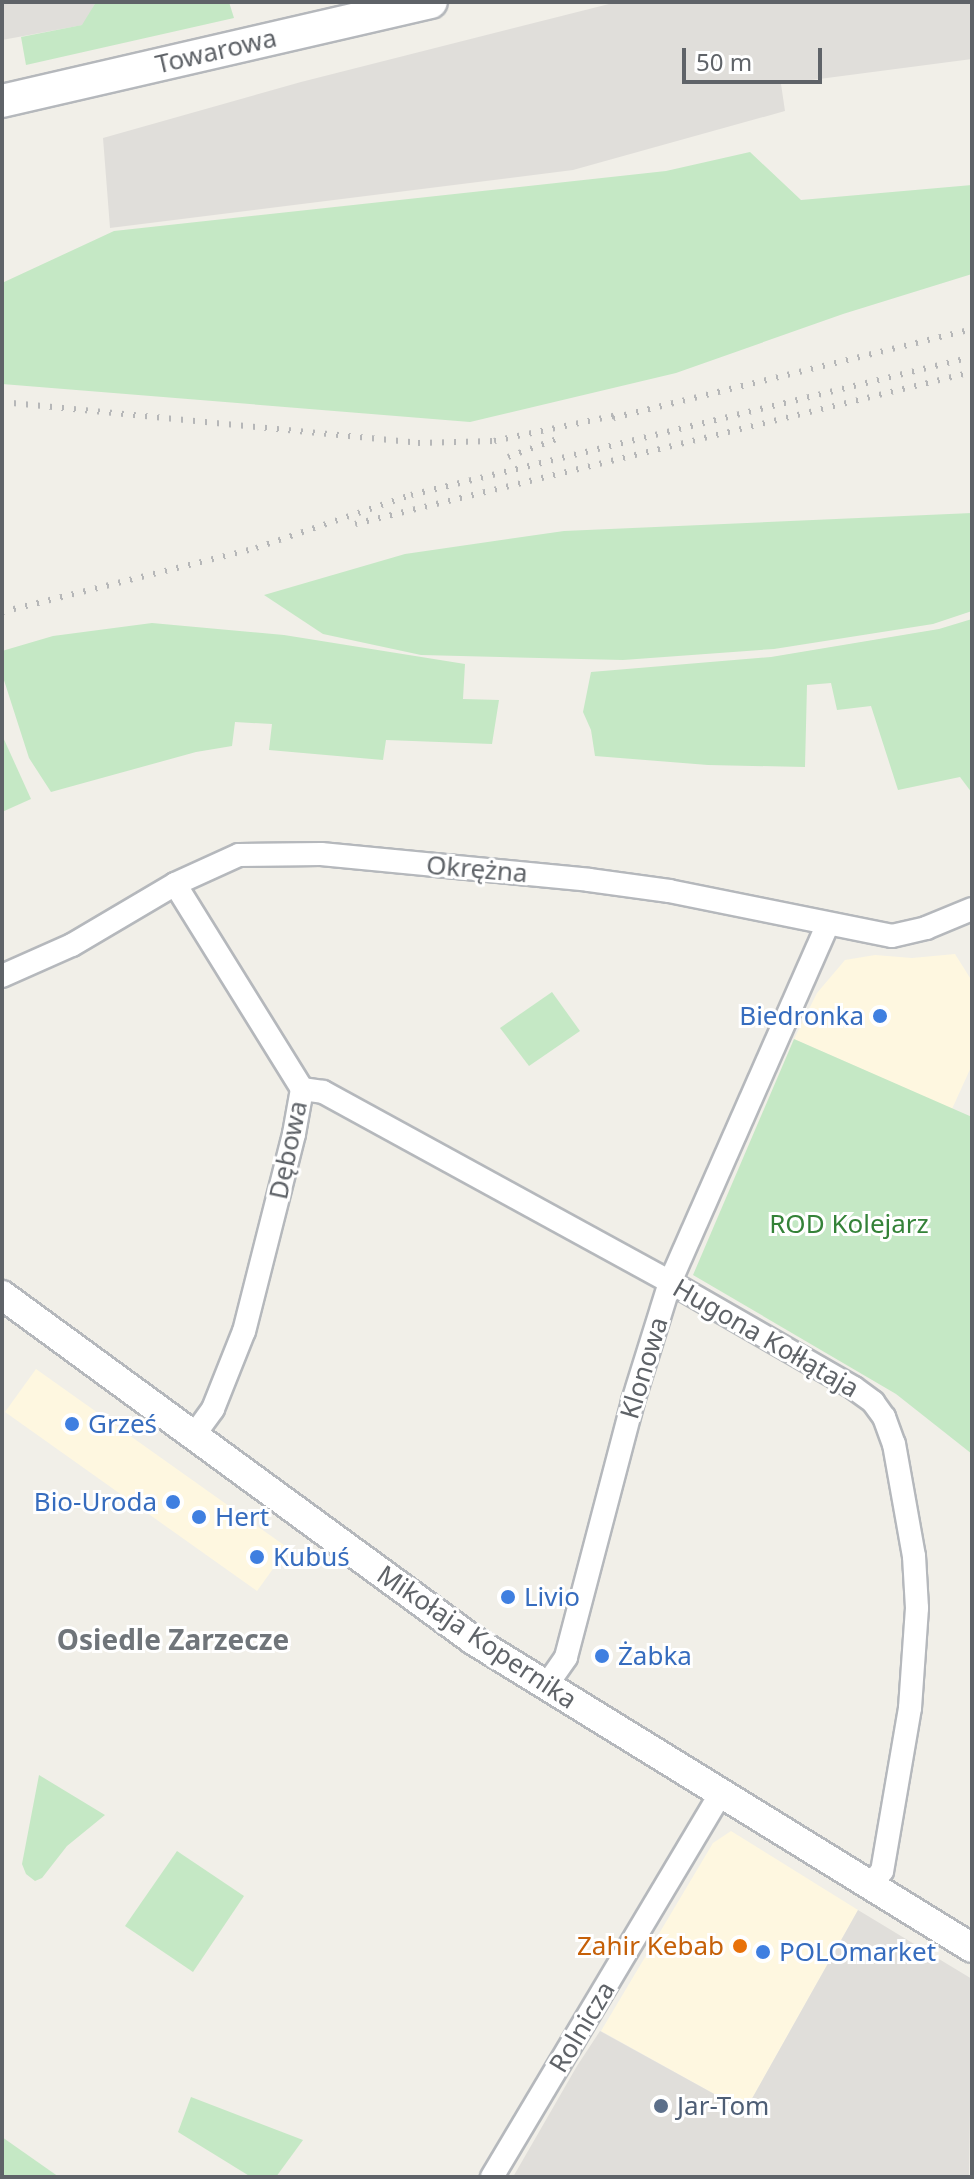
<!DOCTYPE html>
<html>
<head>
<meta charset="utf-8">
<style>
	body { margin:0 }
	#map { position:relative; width:974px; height:2179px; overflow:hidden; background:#f1efe8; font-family:"Noto Sans",sans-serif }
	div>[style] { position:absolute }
	.commercial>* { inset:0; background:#fef7e0 }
	.industrial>* { inset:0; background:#e0deda }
	.green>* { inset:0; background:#c5e8c5 }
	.roads { filter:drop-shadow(2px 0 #b5b8bc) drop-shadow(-2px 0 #b5b8bc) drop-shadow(0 2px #b5b8bc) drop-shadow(0 -2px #b5b8bc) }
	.minor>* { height:22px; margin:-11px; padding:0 11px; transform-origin:11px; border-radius:11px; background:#fff }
	.tertiary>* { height:28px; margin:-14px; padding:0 14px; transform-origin:14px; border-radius:14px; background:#fff }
	.secondary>* { height:32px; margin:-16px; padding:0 16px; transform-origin:16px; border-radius:16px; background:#fff }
	.rail>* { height:6px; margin-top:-3px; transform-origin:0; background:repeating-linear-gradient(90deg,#b6b7b8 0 2px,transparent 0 12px) }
	.dots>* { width:22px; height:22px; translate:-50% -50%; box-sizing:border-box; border:4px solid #fff; border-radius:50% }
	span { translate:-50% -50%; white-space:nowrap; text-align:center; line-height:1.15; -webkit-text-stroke:6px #fff; paint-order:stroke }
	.street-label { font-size:26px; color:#5f6368 }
	.shop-label { font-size:26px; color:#366cbe }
	.right { translate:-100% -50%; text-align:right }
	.left { translate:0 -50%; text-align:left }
	.park-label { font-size:26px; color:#348238 }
	.food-label { font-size:26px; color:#c56008 }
	.service-label { font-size:26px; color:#4e5e75 }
	.neighbourhood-label { font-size:28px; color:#70757a; font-weight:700 }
	.frame { position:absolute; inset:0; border:4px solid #5f6368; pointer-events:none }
	.scale { position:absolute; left:682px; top:48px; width:140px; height:36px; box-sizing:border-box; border:4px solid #5f6368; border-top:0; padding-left:10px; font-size:24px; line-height:28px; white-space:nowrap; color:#5f6368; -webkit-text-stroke:6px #fff; paint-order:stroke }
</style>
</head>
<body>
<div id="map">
	<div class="commercial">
		<div style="clip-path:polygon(955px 954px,972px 981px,972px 1065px,952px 1109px,794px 1039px,817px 993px,845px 960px,875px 955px,912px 958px)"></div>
		<div style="clip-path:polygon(36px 1369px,288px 1548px,257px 1591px,5px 1412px)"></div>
		<div style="clip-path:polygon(731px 1831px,858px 1910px,745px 2111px,601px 2031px,713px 1843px)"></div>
	</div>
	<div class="industrial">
		<div style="clip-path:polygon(2px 2px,96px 2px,83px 25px,2px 40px)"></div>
		<div style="clip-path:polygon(617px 2px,972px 2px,972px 59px,781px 84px,785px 111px,573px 170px,110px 228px,103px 138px,301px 82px)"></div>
		<div style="clip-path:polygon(858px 1910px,972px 1979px,969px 2177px,513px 2177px,577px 2066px,600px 2031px,745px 2111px)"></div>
	</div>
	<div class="green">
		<div style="clip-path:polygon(96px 2px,229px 2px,234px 18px,26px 65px,21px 37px,82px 25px)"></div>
		<div style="clip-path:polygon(750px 152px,801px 200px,972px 185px,972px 274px,843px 314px,676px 373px,470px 422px,2px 384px,2px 283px,114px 231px,666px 171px)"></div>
		<div style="clip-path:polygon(972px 513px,972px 611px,933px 624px,774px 649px,623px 660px,421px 655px,323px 634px,264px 595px,405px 554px,564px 531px)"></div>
		<div style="clip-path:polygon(972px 619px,972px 793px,960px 777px,898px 790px,871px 706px,837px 710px,831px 683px,807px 685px,805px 767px,708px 765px,595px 756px,591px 730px,583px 712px,591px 672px,771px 657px,939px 629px)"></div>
		<div style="clip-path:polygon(152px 623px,284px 635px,465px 664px,463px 699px,499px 700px,492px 744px,386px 740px,383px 760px,269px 750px,272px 724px,235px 722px,232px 746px,196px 752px,51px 792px,29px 758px,2px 674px,2px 651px,53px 636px)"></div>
		<div style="clip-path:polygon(2px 735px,31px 799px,2px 812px)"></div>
		<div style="clip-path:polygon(552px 992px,580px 1031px,529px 1066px,500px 1028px)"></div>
		<div style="clip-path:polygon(794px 1039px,972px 1117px,972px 1454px,896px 1394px,693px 1275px)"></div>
		<div style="clip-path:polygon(39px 1775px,105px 1815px,67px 1846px,42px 1878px,35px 1881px,26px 1874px,22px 1864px)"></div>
		<div style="clip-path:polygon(177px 1851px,244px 1896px,193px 1972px,125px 1926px)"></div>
		<div style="clip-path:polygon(191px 2097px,303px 2140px,276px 2177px,251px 2177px,178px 2132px)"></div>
		<div style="clip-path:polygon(2px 2137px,59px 2177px,2px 2177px)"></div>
	</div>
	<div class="roads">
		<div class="minor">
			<div style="left:175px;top:884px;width:241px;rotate:58.2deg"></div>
			<div style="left:302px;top:1089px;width:46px;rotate:100.1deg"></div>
			<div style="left:294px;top:1134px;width:203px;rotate:104.2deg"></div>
			<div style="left:244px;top:1331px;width:84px;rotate:111.7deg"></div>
			<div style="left:213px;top:1409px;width:32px;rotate:126deg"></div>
			<div style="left:2px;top:976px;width:77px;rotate:-23.9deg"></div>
			<div style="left:72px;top:945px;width:120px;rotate:-30.6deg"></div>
			<div style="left:175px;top:884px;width:70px;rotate:-24.4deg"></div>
			<div style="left:239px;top:855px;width:82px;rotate:-0.7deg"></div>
			<div style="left:321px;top:854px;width:269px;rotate:5.5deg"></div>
			<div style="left:589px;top:880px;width:81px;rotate:7.8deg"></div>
			<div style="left:669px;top:891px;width:227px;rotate:11.4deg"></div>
			<div style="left:892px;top:936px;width:35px;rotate:-13deg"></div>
			<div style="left:926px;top:928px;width:50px;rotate:-22.4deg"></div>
			<div style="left:302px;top:1089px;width:21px;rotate:8deg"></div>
			<div style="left:323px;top:1092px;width:396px;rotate:28.7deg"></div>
			<div style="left:670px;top:1282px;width:212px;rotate:29.9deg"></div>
			<div style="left:854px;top:1388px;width:24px;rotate:36deg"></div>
			<div style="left:873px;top:1402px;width:19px;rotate:54deg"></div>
			<div style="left:884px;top:1417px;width:29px;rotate:70deg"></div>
			<div style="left:894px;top:1444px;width:114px;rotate:79.9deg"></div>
			<div style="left:914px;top:1556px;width:52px;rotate:86.7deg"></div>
			<div style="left:917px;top:1608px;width:100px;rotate:94deg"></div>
			<div style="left:910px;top:1708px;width:165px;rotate:99.7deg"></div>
			<div style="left:882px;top:1871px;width:20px;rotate:131deg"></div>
			<div style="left:546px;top:1686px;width:35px;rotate:-55deg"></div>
			<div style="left:566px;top:1657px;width:265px;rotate:-75.3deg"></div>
			<div style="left:633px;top:1401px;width:125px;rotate:-72.7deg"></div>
			<div style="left:670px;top:1282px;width:389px;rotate:-66.2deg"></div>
			<div style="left:492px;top:2177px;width:445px;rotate:-59.2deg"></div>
		</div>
		<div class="tertiary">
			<div style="left:2px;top:1295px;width:584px;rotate:36.22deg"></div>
			<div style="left:473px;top:1640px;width:586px;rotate:31.68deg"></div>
		</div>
		<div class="secondary">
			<div style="left:2px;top:101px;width:440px;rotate:-13deg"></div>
		</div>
	</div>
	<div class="rail">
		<div style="left:2px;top:402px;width:418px;rotate:5.6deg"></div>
		<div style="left:418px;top:443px;width:76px;rotate:-1.5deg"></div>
		<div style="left:494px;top:441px;width:131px;rotate:-11.9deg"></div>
		<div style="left:613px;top:418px;width:370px;rotate:-13.9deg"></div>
		<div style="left:508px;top:457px;width:52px;rotate:-20.2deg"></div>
		<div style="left:355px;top:524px;width:635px;rotate:-13.84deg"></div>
		<div style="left:2px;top:612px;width:262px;rotate:-14.1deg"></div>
		<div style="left:256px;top:548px;width:164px;rotate:-18.9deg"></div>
		<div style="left:411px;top:495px;width:578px;rotate:-13.82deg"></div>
	</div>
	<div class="dots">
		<div style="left:880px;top:1016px;background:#3f7fe0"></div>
		<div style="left:72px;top:1424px;background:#3f7fe0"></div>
		<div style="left:173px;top:1502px;background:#3f7fe0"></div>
		<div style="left:199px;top:1517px;background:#3f7fe0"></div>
		<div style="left:257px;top:1557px;background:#3f7fe0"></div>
		<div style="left:508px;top:1597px;background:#3f7fe0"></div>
		<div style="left:602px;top:1656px;background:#3f7fe0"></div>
		<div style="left:740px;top:1946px;background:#e8710a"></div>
		<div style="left:763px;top:1952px;background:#3f7fe0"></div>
		<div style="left:661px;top:2106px;background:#5c6f8a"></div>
	</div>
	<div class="street-label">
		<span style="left:216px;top:51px;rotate:-13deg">Towarowa</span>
		<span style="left:477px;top:869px;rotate:5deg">Okrężna</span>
		<span style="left:288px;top:1150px;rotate:-78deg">Dębowa</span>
		<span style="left:766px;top:1338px;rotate:30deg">Hugona Kołłątaja</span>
		<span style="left:644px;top:1368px;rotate:-73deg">Klonowa</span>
		<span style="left:477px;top:1637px;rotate:34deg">Mikołaja Kopernika</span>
		<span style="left:582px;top:2027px;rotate:-59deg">Rolnicza</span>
	</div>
	<div class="shop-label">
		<span class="right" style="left:864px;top:1016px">Biedronka</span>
		<span class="left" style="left:88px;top:1424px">Grześ</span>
		<span class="right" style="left:157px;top:1502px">Bio-Uroda</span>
		<span class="left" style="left:215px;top:1517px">Hert</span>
		<span class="left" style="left:273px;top:1557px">Kubuś</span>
		<span class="left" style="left:524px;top:1597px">Livio</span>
		<span class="left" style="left:618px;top:1656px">Żabka</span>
		<span class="left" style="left:779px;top:1952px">POLOmarket</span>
	</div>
	<div class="park-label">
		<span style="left:849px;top:1224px">ROD Kolejarz</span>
	</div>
	<div class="food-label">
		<span class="right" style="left:724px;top:1946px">Zahir Kebab</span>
	</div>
	<div class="service-label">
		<span class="left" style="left:677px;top:2106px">Jar-Tom</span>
	</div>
	<div class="neighbourhood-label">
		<span style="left:173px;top:1639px">Osiedle Zarzecze</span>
	</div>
	<div class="frame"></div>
	<div class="scale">50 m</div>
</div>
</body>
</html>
